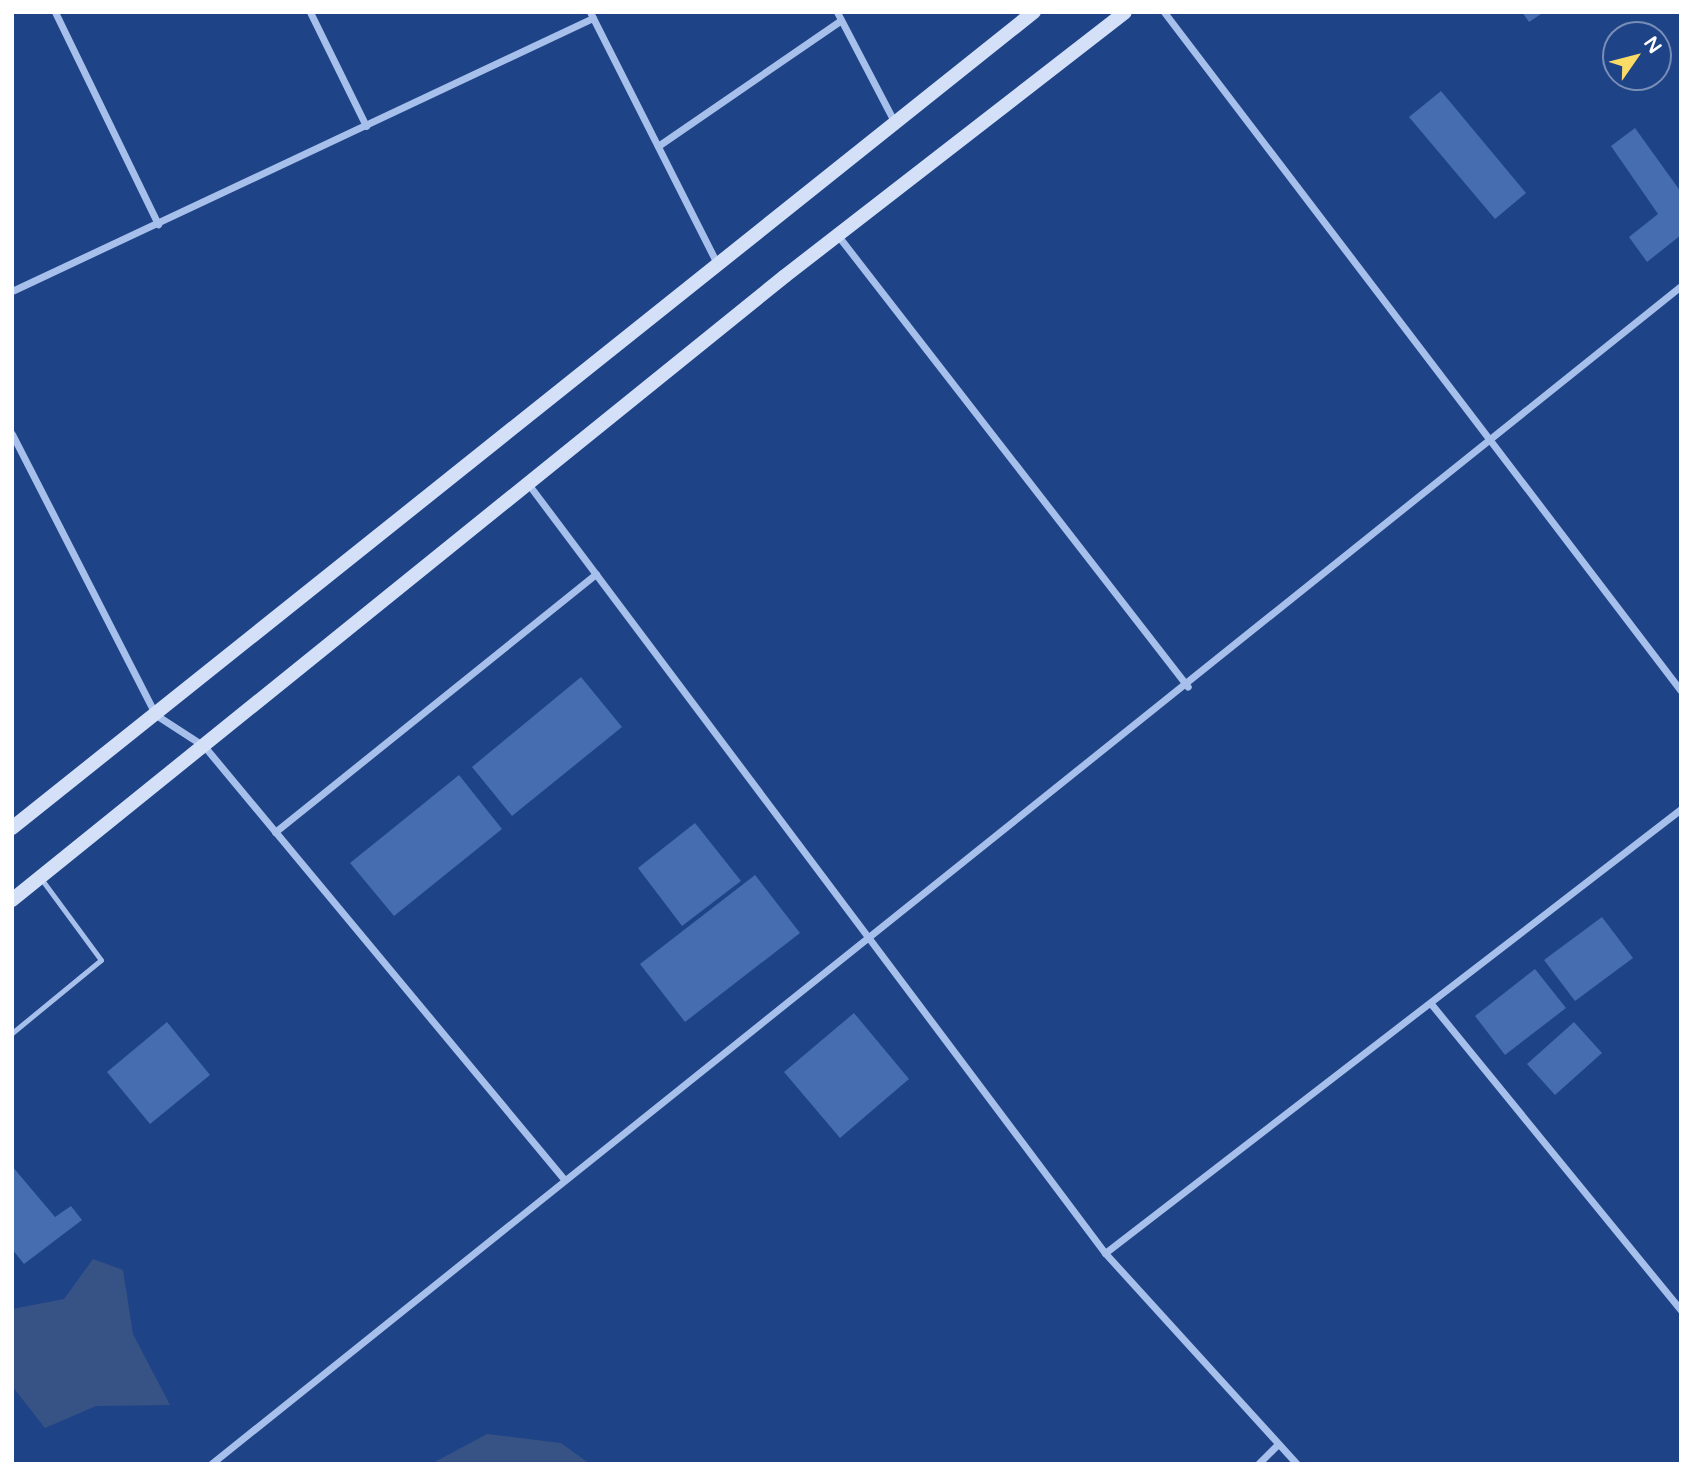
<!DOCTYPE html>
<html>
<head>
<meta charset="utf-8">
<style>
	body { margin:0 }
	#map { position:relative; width:1693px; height:1476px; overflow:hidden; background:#1e4387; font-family:"Varela Round",sans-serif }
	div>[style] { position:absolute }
	.water>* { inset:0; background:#375385 }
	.building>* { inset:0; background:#466db0 }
	.lane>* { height:5px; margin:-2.5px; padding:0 2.5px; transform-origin:2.5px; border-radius:2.5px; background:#a7c0eb }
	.street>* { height:7px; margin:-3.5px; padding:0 3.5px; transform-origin:3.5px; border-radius:3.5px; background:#a7c0eb }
	.secondary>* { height:14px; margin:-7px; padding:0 7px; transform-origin:7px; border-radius:7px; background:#d3e0f8 }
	span { translate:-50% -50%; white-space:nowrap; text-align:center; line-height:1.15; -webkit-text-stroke:5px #1e4387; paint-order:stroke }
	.frame { position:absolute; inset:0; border:14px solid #fff; pointer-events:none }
	.north { position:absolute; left:1602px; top:21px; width:70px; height:70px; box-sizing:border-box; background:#1e4387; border:2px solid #788eb7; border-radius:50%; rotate:55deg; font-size:19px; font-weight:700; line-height:28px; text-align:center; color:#fff }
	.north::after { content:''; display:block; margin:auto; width:24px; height:32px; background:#fadb66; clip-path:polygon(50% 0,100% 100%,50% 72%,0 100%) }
</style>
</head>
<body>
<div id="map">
	<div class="water">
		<div style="clip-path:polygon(93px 1259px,123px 1270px,133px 1334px,170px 1405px,96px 1406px,45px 1428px,12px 1386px,12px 1309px,64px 1299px)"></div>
		<div style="clip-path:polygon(487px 1434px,561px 1443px,590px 1464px,431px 1464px)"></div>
	</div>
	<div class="building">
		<div style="clip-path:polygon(1522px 12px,1544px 12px,1529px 22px)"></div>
		<div style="clip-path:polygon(1441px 91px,1526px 193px,1495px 219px,1409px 117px)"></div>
		<div style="clip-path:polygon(1635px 128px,1681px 192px,1681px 235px,1647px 262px,1629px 237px,1658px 214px,1611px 146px)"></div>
		<div style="clip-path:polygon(581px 677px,622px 727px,512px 816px,472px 767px)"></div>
		<div style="clip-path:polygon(459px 775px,502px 829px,394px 916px,350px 863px)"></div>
		<div style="clip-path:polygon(695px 823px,741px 881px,682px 926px,638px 868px)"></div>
		<div style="clip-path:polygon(755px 875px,800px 933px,685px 1022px,640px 964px)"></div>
		<div style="clip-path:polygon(1602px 917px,1633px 958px,1575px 1001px,1544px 960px)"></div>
		<div style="clip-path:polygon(1535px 969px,1566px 1008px,1505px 1055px,1475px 1016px)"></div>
		<div style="clip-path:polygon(854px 1013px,909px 1079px,840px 1138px,784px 1072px)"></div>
		<div style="clip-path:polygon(167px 1022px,210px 1075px,150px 1124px,107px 1072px)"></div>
		<div style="clip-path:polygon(1574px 1022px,1602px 1053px,1555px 1095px,1527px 1064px)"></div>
		<div style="clip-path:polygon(12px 1166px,55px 1217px,71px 1206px,82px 1220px,24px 1264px,12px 1249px)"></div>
	</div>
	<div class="lane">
		<div style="left:12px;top:1033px;width:115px;rotate:-39.4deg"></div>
		<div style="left:101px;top:960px;width:99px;rotate:-126.4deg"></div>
	</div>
	<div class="street">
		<div style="left:55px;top:12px;width:236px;rotate:64.1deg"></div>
		<div style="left:310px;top:12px;width:127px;rotate:63.8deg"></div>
		<div style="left:590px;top:12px;width:279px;rotate:63.2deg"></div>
		<div style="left:837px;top:12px;width:125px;rotate:62.4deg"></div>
		<div style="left:1164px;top:12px;width:853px;rotate:52.71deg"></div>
		<div style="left:658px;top:146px;width:222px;rotate:-34.5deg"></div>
		<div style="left:839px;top:237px;width:569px;rotate:52.2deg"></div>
		<div style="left:12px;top:291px;width:642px;rotate:-25.17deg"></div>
		<div style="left:12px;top:434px;width:316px;rotate:62.9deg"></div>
		<div style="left:156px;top:715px;width:57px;rotate:32.9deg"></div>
		<div style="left:204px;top:746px;width:562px;rotate:50.27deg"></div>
		<div style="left:529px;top:485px;width:960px;rotate:53.13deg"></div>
		<div style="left:1105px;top:1253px;width:285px;rotate:47.7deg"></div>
		<div style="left:275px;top:832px;width:412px;rotate:-38.8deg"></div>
		<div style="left:1432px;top:1005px;width:394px;rotate:50.8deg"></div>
		<div style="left:1105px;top:1253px;width:727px;rotate:-37.63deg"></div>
		<div style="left:211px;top:1464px;width:1884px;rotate:-38.71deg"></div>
		<div style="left:1258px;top:1464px;width:28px;rotate:-45deg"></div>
	</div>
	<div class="secondary">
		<div style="left:12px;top:828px;width:1308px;rotate:-38.61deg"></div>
		<div style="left:12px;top:900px;width:993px;rotate:-38.91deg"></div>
		<div style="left:785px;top:276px;width:430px;rotate:-37.8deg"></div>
	</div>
	<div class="frame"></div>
	<div class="north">N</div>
</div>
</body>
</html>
